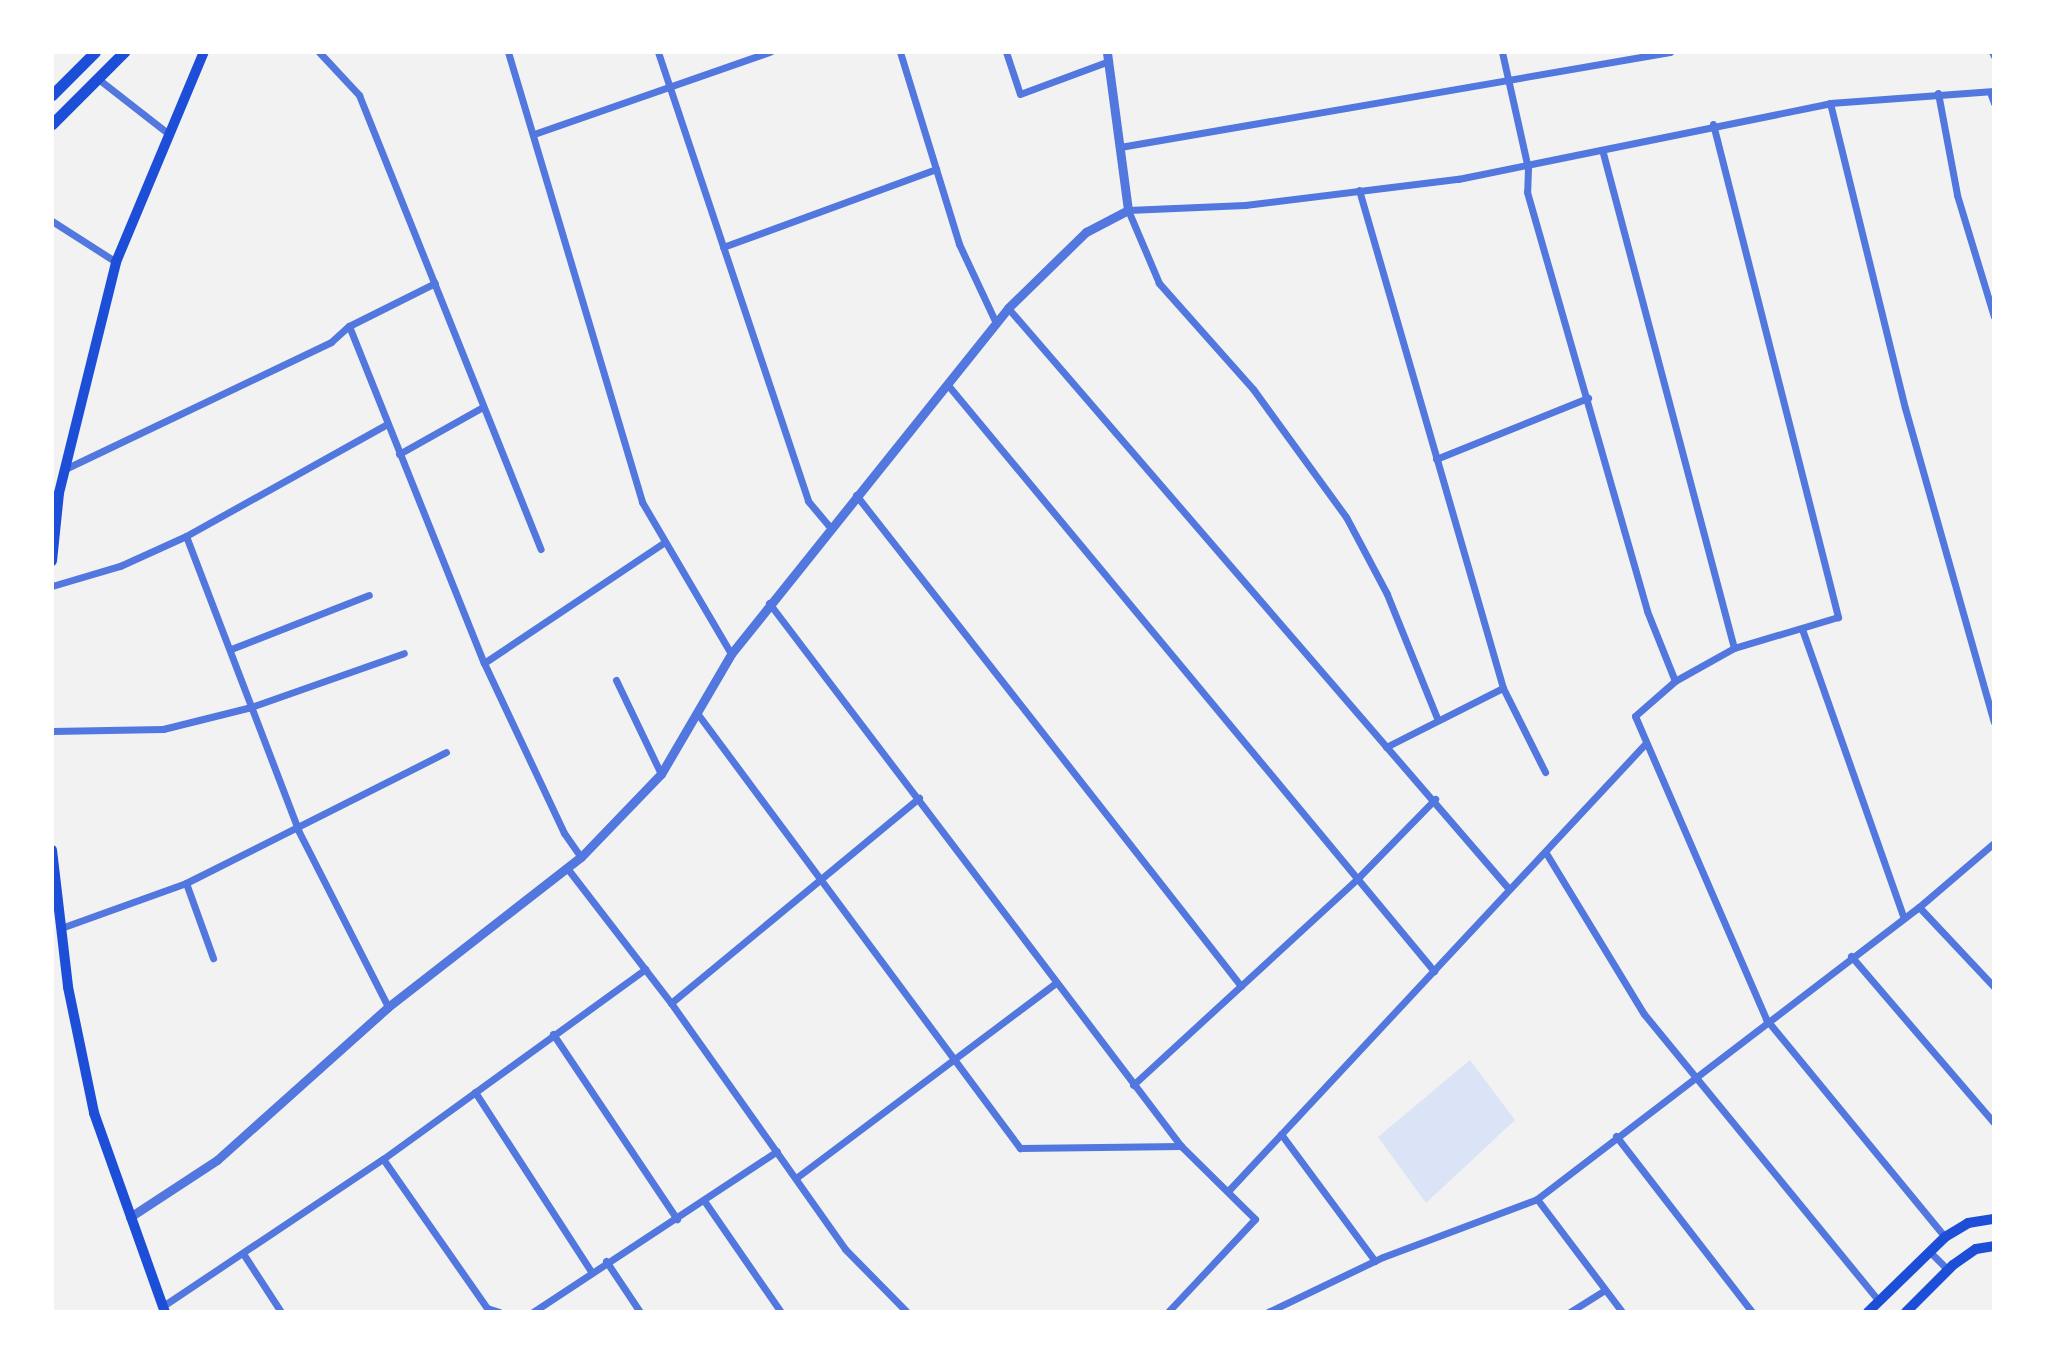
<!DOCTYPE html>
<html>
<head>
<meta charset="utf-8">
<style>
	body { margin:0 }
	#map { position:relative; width:2046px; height:1364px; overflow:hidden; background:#f2f2f2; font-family:Arial,sans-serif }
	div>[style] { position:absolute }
	.green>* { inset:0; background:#dbe4f7 }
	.minor>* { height:7px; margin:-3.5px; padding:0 3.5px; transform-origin:3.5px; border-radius:3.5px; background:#5277de }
	.tertiary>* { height:9px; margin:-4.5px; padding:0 4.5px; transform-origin:4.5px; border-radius:4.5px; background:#5277de }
	.secondary>* { height:10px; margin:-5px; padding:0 5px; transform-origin:5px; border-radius:5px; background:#1d4ed8 }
	.primary>* { height:11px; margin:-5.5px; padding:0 5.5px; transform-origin:5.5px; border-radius:5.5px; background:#1d4ed8 }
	span { translate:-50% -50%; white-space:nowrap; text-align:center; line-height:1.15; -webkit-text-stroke:8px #fff; paint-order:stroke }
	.frame { position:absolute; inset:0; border:54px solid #fff; pointer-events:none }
</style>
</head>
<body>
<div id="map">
	<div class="green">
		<div style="clip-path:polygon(1470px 1060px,1515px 1120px,1426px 1203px,1378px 1137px)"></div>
	</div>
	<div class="minor">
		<div style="left:319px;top:52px;width:59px;rotate:47.1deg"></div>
		<div style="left:359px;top:95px;width:489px;rotate:68.2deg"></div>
		<div style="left:508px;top:52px;width:470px;rotate:73.4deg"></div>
		<div style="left:642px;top:502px;width:176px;rotate:59.6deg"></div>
		<div style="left:658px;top:52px;width:473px;rotate:71.5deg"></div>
		<div style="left:808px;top:501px;width:34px;rotate:50deg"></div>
		<div style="left:900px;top:52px;width:201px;rotate:72.9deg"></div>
		<div style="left:959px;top:244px;width:87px;rotate:64.9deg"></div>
		<div style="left:1006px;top:52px;width:44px;rotate:71.6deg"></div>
		<div style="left:1020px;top:94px;width:95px;rotate:-20.3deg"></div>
		<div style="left:1502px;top:52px;width:119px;rotate:77.4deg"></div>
		<div style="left:1528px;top:168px;width:24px;rotate:92deg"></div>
		<div style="left:1527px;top:192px;width:436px;rotate:74deg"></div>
		<div style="left:1647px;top:611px;width:75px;rotate:68.2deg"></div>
		<div style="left:1992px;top:52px;width:4px;rotate:63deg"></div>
		<div style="left:97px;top:78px;width:91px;rotate:37.9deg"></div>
		<div style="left:1990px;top:92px;width:12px;rotate:70deg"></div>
		<div style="left:1938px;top:93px;width:104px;rotate:79.4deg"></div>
		<div style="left:1957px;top:195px;width:127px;rotate:73.1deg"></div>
		<div style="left:1830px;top:103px;width:314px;rotate:76.2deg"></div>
		<div style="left:1905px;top:408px;width:326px;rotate:74.2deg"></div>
		<div style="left:1713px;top:124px;width:509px;rotate:75.77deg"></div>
		<div style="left:1838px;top:617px;width:109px;rotate:163.4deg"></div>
		<div style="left:1734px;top:648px;width:68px;rotate:150.8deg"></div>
		<div style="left:1675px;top:681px;width:53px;rotate:138.8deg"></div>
		<div style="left:1635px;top:716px;width:330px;rotate:66.6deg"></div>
		<div style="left:1766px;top:1019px;width:282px;rotate:50.6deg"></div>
		<div style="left:534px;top:134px;width:250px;rotate:-19.2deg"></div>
		<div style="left:1120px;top:147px;width:558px;rotate:-9.8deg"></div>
		<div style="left:1603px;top:153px;width:512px;rotate:75.18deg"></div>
		<div style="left:1359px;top:190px;width:518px;rotate:73.87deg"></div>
		<div style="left:1503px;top:688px;width:94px;rotate:63.4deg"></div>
		<div style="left:52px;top:221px;width:76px;rotate:32.6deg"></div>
		<div style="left:723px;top:247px;width:227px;rotate:-20.1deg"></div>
		<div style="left:1008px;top:308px;width:767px;rotate:49.23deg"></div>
		<div style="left:349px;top:326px;width:363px;rotate:68.2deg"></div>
		<div style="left:484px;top:663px;width:188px;rotate:64.8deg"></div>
		<div style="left:564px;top:833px;width:29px;rotate:55deg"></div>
		<div style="left:947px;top:384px;width:763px;rotate:50.32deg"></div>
		<div style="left:399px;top:454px;width:94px;rotate:-29.3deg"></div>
		<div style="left:1436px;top:459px;width:164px;rotate:-21.9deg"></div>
		<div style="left:65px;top:469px;width:295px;rotate:-25.5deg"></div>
		<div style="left:331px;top:342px;width:24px;rotate:-42deg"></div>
		<div style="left:349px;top:326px;width:96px;rotate:-26.6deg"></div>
		<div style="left:856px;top:495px;width:624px;rotate:51.9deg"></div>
		<div style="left:186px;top:536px;width:315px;rotate:69.1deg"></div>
		<div style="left:298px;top:830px;width:199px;rotate:63deg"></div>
		<div style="left:52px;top:586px;width:71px;rotate:-16.4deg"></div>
		<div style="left:120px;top:566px;width:72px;rotate:-24.4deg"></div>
		<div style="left:186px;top:536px;width:230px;rotate:-29.1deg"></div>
		<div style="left:769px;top:603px;width:682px;rotate:52.81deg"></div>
		<div style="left:1181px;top:1146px;width:104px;rotate:44.6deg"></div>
		<div style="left:1255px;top:1219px;width:127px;rotate:133.1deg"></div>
		<div style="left:1802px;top:629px;width:306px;rotate:70.6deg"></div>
		<div style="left:231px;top:649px;width:148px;rotate:-21.4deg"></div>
		<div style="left:484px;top:663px;width:216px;rotate:-33.8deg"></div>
		<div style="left:616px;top:680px;width:104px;rotate:64.4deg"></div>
		<div style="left:697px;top:713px;width:542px;rotate:53.41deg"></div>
		<div style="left:1020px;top:1148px;width:161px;rotate:-0.7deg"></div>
		<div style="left:1437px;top:718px;width:134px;rotate:-112deg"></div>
		<div style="left:1387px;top:594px;width:87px;rotate:-118deg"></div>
		<div style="left:1346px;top:517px;width:158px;rotate:-126deg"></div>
		<div style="left:1253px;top:389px;width:142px;rotate:-131.6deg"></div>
		<div style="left:1159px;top:283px;width:79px;rotate:-113deg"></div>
		<div style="left:1128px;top:210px;width:117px;rotate:-2.4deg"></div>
		<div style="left:1245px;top:205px;width:215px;rotate:-7deg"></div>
		<div style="left:1458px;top:179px;width:380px;rotate:-11.5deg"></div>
		<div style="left:1830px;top:103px;width:164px;rotate:-4.2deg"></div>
		<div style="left:52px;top:731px;width:111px;rotate:-1deg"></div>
		<div style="left:163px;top:729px;width:91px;rotate:-14deg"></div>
		<div style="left:251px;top:707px;width:162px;rotate:-19.4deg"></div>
		<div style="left:1386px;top:747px;width:131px;rotate:-26.8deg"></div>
		<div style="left:1546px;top:853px;width:188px;rotate:58.7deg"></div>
		<div style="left:1644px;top:1014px;width:371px;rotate:50.7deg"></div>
		<div style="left:567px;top:868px;width:170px;rotate:52.4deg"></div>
		<div style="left:671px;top:1003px;width:301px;rotate:54.7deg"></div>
		<div style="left:845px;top:1249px;width:88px;rotate:45.5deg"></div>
		<div style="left:186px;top:883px;width:80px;rotate:70.2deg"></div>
		<div style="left:1919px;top:907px;width:110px;rotate:46.8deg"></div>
		<div style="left:61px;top:928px;width:133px;rotate:-19.8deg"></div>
		<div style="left:186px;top:883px;width:291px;rotate:-26.7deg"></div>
		<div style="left:1851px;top:956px;width:220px;rotate:49.4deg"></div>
		<div style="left:671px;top:1003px;width:322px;rotate:-39.6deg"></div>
		<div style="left:553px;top:1034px;width:223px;rotate:56.2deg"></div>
		<div style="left:1133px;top:1085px;width:304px;rotate:-42.6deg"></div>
		<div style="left:1357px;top:879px;width:112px;rotate:-45.7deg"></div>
		<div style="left:475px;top:1092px;width:213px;rotate:57.1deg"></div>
		<div style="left:1281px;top:1134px;width:158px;rotate:53.5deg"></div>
		<div style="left:1616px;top:1136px;width:222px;rotate:52.3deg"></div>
		<div style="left:383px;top:1159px;width:182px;rotate:55.1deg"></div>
		<div style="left:487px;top:1308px;width:13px;rotate:18deg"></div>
		<div style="left:796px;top:1178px;width:325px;rotate:-36.9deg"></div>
		<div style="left:1229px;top:1190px;width:610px;rotate:-46.99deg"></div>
		<div style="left:1537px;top:1199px;width:141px;rotate:53deg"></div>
		<div style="left:705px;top:1202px;width:134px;rotate:55.4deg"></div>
		<div style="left:1929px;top:1251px;width:27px;rotate:45deg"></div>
		<div style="left:244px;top:1255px;width:68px;rotate:57deg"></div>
		<div style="left:606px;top:1261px;width:61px;rotate:56.3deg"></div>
		<div style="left:163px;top:1306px;width:265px;rotate:-33.8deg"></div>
		<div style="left:383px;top:1159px;width:324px;rotate:-35.9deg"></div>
		<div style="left:533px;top:1312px;width:292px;rotate:-33.4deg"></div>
		<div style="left:1268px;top:1312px;width:127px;rotate:-25.6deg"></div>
		<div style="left:1383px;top:1257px;width:165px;rotate:-20.6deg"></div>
		<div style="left:1537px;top:1199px;width:481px;rotate:-37.4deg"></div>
		<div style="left:1919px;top:907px;width:99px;rotate:-40.5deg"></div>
		<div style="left:1570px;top:1312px;width:41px;rotate:-32.2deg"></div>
	</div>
	<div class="tertiary">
		<div style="left:130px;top:1217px;width:104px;rotate:-33.2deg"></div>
		<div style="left:217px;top:1160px;width:229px;rotate:-41.8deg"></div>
		<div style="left:388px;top:1007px;width:244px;rotate:-37.9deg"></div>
		<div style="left:581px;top:857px;width:115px;rotate:-46.1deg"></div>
		<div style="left:661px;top:774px;width:139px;rotate:-59.7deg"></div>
		<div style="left:731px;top:654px;width:443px;rotate:-51.3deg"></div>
		<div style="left:1008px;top:308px;width:109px;rotate:-44.3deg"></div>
		<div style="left:1086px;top:232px;width:47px;rotate:-27.6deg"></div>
		<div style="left:1128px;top:210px;width:159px;rotate:-97.6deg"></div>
	</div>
	<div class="secondary">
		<div style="left:52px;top:561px;width:68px;rotate:-84.1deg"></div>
		<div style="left:59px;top:493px;width:238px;rotate:-76.1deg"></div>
		<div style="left:116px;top:262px;width:228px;rotate:-67.3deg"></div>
		<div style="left:52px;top:850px;width:138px;rotate:83.3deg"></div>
		<div style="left:68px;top:987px;width:129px;rotate:78.3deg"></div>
		<div style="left:94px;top:1113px;width:211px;rotate:70.4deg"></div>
		<div style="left:1868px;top:1312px;width:107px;rotate:-44.2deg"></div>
		<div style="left:1945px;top:1237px;width:27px;rotate:-31deg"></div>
		<div style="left:1968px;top:1223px;width:26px;rotate:-9deg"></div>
		<div style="left:1906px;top:1312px;width:66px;rotate:-45deg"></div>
		<div style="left:1953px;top:1265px;width:28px;rotate:-35deg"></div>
		<div style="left:1976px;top:1249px;width:18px;rotate:-9deg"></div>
	</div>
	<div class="primary">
		<div style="left:52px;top:95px;width:61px;rotate:-45deg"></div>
		<div style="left:52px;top:124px;width:102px;rotate:-45deg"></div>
	</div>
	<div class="frame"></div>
</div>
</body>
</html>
